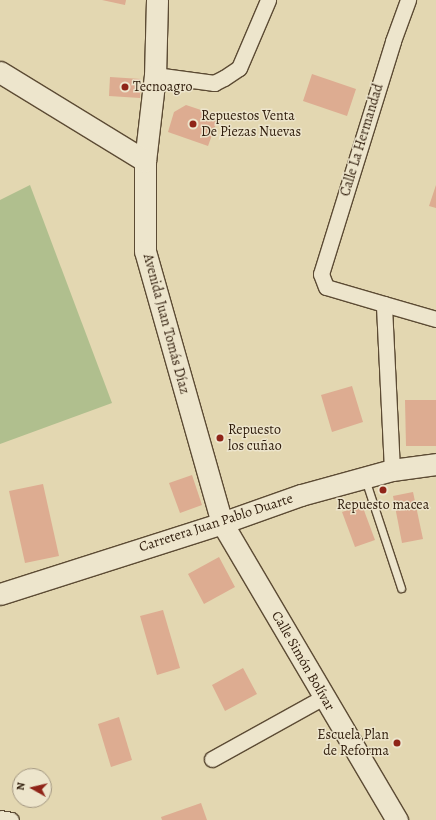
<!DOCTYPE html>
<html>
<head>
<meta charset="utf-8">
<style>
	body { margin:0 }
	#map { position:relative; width:436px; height:820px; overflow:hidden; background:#e3d7b1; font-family:Alegreya,serif }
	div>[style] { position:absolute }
	.green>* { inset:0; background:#b0bf8e }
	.building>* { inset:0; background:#ddac91 }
	.roads { filter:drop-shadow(1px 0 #5c4b34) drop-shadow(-1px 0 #5c4b34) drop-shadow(0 1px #5c4b34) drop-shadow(0 -1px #5c4b34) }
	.lane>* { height:7px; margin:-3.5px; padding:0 3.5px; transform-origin:3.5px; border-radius:3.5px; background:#ede5cc }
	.street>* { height:15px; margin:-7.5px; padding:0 7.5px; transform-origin:7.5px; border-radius:7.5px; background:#ede5cc }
	.secondary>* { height:21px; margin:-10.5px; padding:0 10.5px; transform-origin:10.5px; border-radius:10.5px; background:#ede5cc }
	.dots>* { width:11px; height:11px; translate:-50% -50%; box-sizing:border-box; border:2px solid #ede5cc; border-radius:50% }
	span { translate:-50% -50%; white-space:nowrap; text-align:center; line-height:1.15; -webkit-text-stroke:3px #ede5cc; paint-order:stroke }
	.poi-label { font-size:14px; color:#2f1c0b }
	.left { translate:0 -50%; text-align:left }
	.right { translate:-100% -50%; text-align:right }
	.street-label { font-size:14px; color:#2f1c0b }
	.north { position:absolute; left:12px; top:768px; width:40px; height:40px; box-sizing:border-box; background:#ede5cc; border:1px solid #a1957f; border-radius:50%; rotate:278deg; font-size:11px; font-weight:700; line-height:16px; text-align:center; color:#2f1c0b }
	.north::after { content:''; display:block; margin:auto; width:14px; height:18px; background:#8f2418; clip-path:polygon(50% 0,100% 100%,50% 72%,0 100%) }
</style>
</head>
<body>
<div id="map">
	<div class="green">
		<div style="clip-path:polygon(30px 185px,112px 403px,0 444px,0 200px)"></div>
	</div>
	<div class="building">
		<div style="clip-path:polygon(102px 0,126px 0,125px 5px)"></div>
		<div style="clip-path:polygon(312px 74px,356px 89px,347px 116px,303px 101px)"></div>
		<div style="clip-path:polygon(110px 77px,141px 79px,140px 98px,109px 96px)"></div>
		<div style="clip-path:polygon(186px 105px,219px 116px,208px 146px,168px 132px,174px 112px)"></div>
		<div style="clip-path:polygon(436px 185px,436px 208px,429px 206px)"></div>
		<div style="clip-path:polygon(352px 386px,363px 422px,332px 432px,321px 395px)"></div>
		<div style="clip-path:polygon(405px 400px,436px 400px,436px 446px,406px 446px)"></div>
		<div style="clip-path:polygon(192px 475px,202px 505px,180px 513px,169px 483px)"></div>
		<div style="clip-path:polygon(43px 484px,59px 556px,25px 563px,9px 491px)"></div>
		<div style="clip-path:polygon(413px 492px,423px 539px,402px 543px,393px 496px)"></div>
		<div style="clip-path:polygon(362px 505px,375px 540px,355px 547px,342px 512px)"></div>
		<div style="clip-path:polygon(219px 557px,235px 587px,204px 604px,188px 574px)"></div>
		<div style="clip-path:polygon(163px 610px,180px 668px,157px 675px,140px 616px)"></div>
		<div style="clip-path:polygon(243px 668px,257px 694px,225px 711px,212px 685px)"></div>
		<div style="clip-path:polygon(119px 717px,132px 760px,111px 767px,98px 724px)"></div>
		<div style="clip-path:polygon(201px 803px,207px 820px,162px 820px,161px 817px)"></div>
	</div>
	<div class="roads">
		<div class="lane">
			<div style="left:365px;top:479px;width:115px;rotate:71.7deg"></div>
		</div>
		<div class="street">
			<div style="left:155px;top:75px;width:60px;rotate:7.7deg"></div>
			<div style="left:214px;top:83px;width:11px;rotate:-27deg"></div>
			<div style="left:224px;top:78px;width:18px;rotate:-34deg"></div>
			<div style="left:239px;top:68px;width:74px;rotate:-66.9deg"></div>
			<div style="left:384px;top:304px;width:54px;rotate:16.1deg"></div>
			<div style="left:392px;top:470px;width:166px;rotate:-92.8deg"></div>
			<div style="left:384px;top:304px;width:60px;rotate:-163.7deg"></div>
			<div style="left:326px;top:287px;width:14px;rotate:-111deg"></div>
			<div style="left:321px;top:274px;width:244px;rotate:-72.8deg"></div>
			<div style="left:393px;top:41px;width:44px;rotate:-69.9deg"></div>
			<div style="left:212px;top:759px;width:128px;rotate:-29deg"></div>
			<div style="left:0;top:818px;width:11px;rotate:10deg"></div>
		</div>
		<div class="secondary">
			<div style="left:157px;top:0;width:75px;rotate:91.5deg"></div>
			<div style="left:155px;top:75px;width:87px;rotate:96.6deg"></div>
			<div style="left:145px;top:161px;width:90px;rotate:90deg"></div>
			<div style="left:145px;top:251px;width:283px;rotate:74.2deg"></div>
			<div style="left:222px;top:523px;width:345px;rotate:59.5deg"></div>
			<div style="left:0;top:72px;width:170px;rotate:31.5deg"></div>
			<div style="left:0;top:594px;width:233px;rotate:-17.7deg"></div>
			<div style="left:222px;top:523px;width:84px;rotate:-19.5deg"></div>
			<div style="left:301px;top:495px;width:94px;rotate:-15.4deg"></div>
			<div style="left:392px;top:470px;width:44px;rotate:-7.8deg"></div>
		</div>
	</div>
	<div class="dots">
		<div style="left:125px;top:87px;background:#8f2418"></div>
		<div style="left:193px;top:124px;background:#8f2418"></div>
		<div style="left:220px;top:438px;background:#8f2418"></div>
		<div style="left:383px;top:490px;background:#8f2418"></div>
		<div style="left:397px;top:743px;background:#8f2418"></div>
	</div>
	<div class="poi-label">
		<span class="left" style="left:133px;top:87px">Tecnoagro</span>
		<span class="left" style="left:201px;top:124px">Repuestos Venta<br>De Piezas Nuevas</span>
		<span class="left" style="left:228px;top:438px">Repuesto<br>los cuñao</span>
		<span style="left:383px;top:505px">Repuesto macea</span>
		<span class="right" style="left:389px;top:743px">Escuela Plan<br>de Reforma</span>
	</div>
	<div class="street-label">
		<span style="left:362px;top:140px;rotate:-73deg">Calle La Hermandad</span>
		<span style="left:166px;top:324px;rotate:75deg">Avenida Juan Tomás Díaz</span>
		<span style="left:216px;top:523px;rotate:-18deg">Carretera Juan Pablo Duarte</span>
		<span style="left:303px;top:661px;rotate:60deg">Calle Simón Bolívar</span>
	</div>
	<div class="north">N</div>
</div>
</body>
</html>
